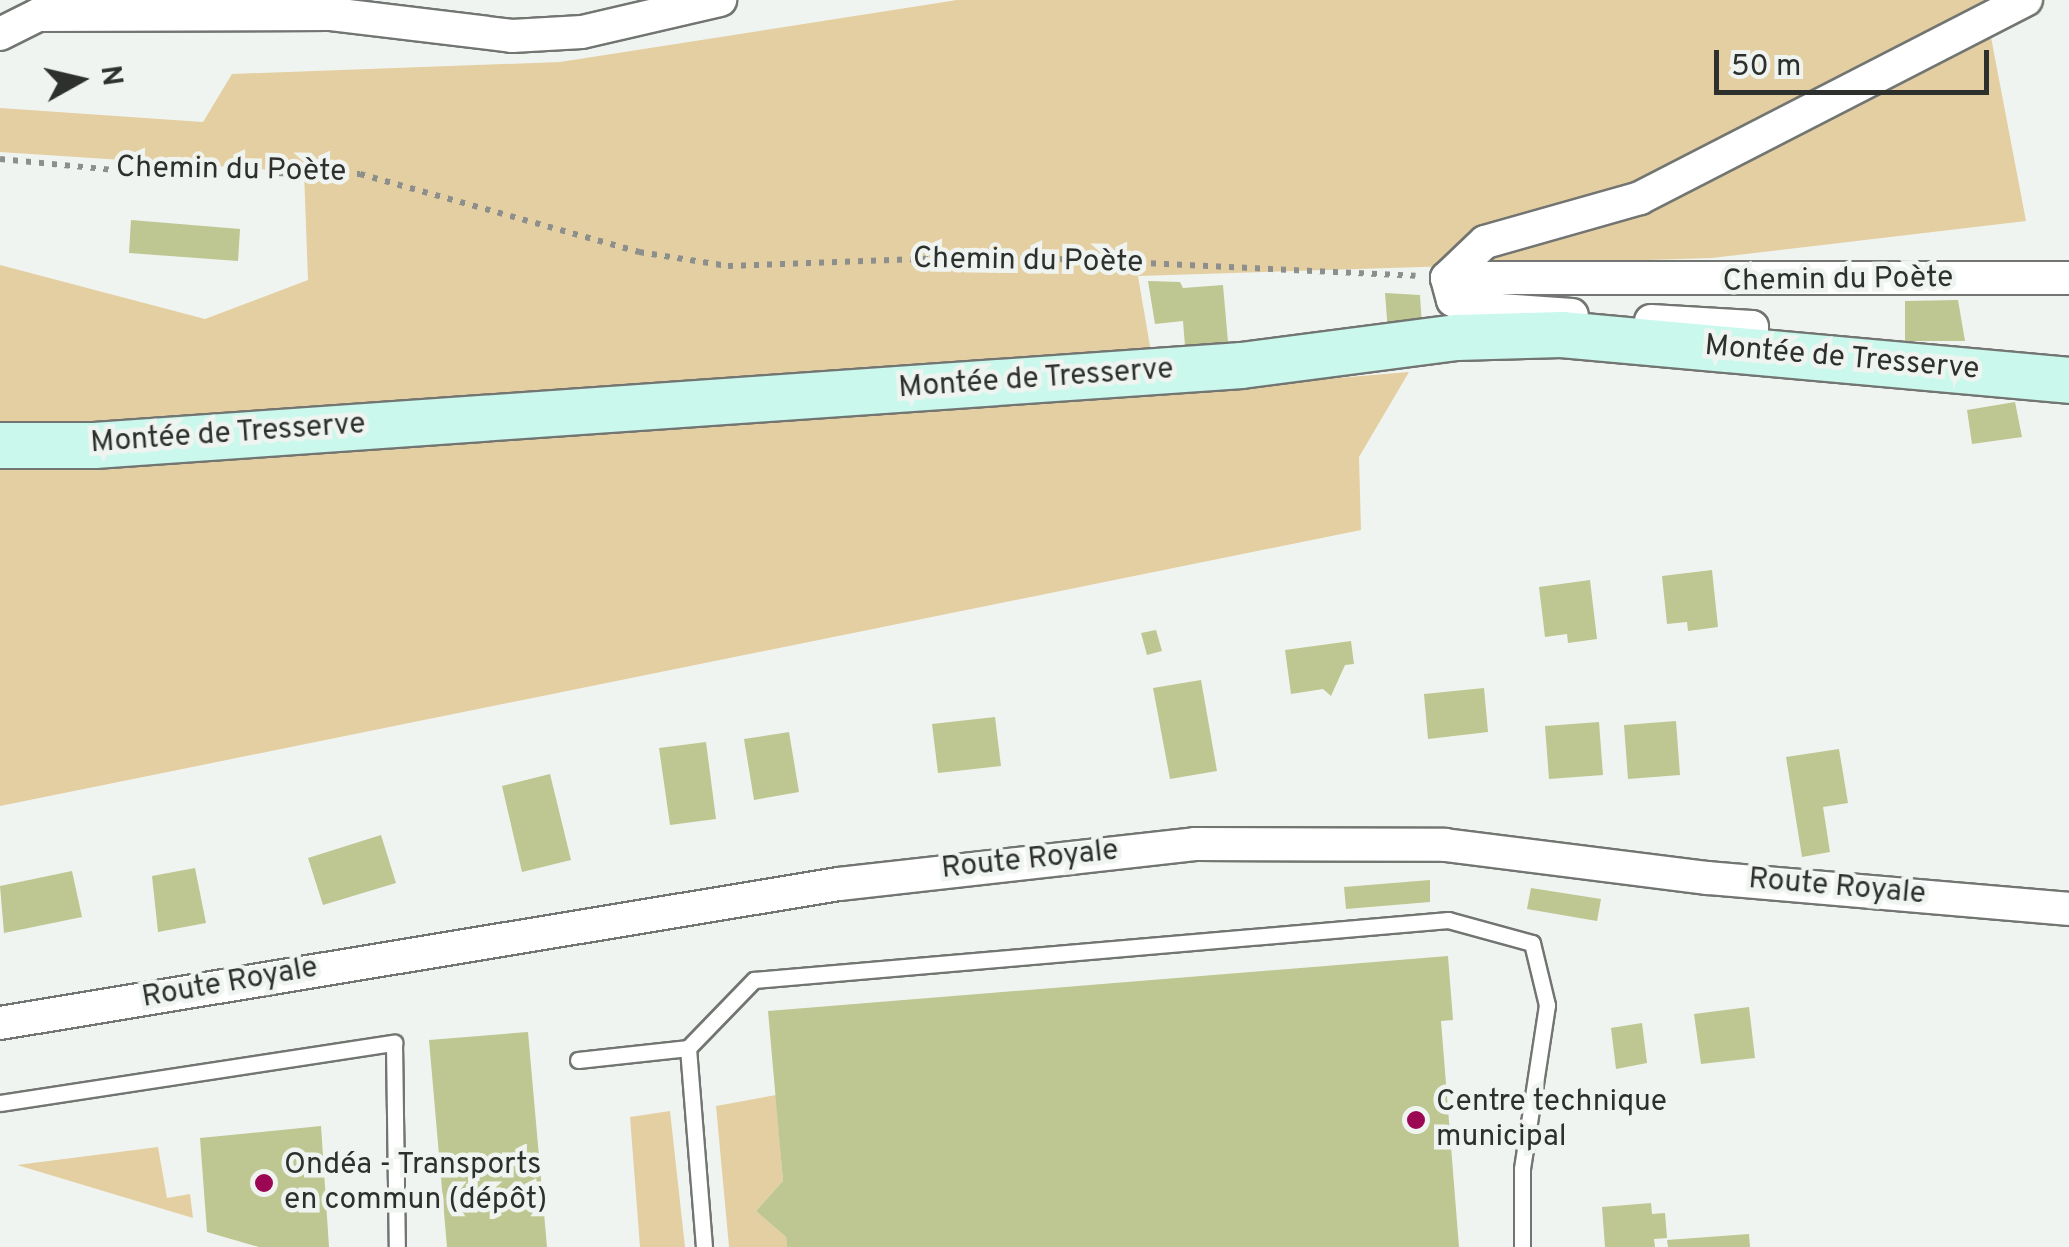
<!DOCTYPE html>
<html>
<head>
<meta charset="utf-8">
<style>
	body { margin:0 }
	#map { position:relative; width:2069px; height:1247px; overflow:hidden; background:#f0f4f0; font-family:Overpass,sans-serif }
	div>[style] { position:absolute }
	.green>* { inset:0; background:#e4cfa2 }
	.building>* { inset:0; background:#bec691 }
	.path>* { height:6px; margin-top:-3px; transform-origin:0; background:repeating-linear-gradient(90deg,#8d8f8d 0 5px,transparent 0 13px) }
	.roads { filter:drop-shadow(2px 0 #727571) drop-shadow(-2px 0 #727571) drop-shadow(0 2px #727571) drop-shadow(0 -2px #727571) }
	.lane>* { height:15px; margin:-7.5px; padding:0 7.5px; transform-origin:7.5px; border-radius:7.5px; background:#fff }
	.street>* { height:32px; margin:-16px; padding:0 16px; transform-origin:16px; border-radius:16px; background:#fff }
	.secondary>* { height:45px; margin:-22.5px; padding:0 22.5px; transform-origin:22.5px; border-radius:22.5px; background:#cbf8ec }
	.dots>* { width:28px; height:28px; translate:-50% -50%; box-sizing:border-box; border:5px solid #f0f4f0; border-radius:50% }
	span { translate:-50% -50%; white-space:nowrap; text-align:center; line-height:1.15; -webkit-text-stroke:9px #f0f4f0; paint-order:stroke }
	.street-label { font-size:30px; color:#2e302e }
	.poi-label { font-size:30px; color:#2e302e }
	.left { translate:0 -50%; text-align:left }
	.north { position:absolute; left:30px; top:30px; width:100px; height:100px; -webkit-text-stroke:8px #f0f4f0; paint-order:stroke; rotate:82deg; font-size:28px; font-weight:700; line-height:40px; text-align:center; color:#2e302e }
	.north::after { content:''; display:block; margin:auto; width:35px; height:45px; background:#2e302e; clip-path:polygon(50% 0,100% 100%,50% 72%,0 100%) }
	.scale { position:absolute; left:1714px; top:50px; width:275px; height:45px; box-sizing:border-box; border:5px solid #2e302e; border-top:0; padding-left:12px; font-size:30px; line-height:35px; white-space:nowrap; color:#2e302e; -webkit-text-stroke:8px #f0f4f0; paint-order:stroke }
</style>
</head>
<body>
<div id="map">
	<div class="green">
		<div style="clip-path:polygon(957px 0,2044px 0,1991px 37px,2026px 221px,1712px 258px,1138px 276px,1158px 393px,1409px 372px,1359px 457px,1361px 530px,0 806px,0 265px,205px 319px,308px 280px,304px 172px,0 152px,0 108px,203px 122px,232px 74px,560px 62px)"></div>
		<div style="clip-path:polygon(776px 1095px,783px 1181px,756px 1211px,786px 1237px,787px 1247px,729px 1247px,716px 1106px)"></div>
		<div style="clip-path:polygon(670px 1111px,685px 1247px,640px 1247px,630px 1117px)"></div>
		<div style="clip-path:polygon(158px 1147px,167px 1198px,190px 1194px,193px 1218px,17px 1165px)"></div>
	</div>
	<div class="building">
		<div style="clip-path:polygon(131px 220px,240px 229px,238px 261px,129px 253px)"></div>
		<div style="clip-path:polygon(1148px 281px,1180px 282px,1183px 288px,1223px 285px,1228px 342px,1185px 346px,1183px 321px,1155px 324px)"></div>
		<div style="clip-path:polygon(1385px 293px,1420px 295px,1422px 326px,1388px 332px)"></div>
		<div style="clip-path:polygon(1958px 300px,1965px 341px,1905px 341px,1905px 301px)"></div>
		<div style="clip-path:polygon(2015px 402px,2022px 437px,1972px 444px,1967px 410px)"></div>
		<div style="clip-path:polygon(1712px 570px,1718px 627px,1688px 631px,1687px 622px,1667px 624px,1662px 576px)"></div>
		<div style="clip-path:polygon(1590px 580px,1597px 639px,1568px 643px,1567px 634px,1545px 637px,1539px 587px)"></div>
		<div style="clip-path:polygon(1156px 630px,1162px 651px,1147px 655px,1141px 633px)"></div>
		<div style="clip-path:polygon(1351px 641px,1354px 664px,1345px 665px,1331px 696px,1323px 689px,1291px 694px,1285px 650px)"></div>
		<div style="clip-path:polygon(1201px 680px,1217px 771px,1170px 779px,1153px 688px)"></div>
		<div style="clip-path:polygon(1484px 688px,1488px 732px,1428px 739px,1424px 694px)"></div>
		<div style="clip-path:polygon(995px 717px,1001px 766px,938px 773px,932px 724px)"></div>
		<div style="clip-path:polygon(1676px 721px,1680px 775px,1628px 779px,1624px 725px)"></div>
		<div style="clip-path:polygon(1599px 722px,1603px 775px,1549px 779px,1545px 726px)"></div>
		<div style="clip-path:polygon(789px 732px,799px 792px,754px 800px,744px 739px)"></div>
		<div style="clip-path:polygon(706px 742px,716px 819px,670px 825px,659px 748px)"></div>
		<div style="clip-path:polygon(1839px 749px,1848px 803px,1823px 807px,1830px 852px,1802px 857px,1786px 757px)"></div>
		<div style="clip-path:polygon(550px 774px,571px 860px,522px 872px,502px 786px)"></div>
		<div style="clip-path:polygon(381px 835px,396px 883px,323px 905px,308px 858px)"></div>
		<div style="clip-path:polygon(195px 868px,206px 923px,158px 932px,152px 876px)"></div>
		<div style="clip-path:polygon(72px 871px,82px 917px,4px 933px,0 886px)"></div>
		<div style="clip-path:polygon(1430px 880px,1430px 902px,1346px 909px,1344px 887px)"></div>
		<div style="clip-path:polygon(1531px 888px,1601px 899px,1597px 921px,1527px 909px)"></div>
		<div style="clip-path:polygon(1448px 956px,1453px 1020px,1441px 1021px,1459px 1247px,787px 1247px,786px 1237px,756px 1211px,783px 1181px,768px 1011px)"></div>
		<div style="clip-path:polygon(1749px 1007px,1755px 1058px,1701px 1064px,1694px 1014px)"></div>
		<div style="clip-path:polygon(1642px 1023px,1647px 1063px,1616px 1069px,1611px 1028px)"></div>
		<div style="clip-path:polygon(528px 1032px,547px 1247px,447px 1247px,429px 1040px)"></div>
		<div style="clip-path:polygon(321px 1126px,329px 1247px,259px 1247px,207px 1232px,200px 1138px)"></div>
		<div style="clip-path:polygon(1651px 1203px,1652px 1214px,1665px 1213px,1667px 1238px,1654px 1239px,1655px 1247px,1605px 1247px,1602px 1207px)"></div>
		<div style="clip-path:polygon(1749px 1234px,1750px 1247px,1668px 1247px,1667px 1240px)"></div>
	</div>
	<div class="path">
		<div style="left:0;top:159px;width:137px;rotate:5.5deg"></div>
		<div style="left:136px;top:172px;width:224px;rotate:0.5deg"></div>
		<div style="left:360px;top:174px;width:290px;rotate:15.6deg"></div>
		<div style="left:639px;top:252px;width:90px;rotate:8.9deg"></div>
		<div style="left:728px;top:266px;width:267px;rotate:-2.1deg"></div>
		<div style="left:995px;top:256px;width:421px;rotate:2.7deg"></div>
	</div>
	<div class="roads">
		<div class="lane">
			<div style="left:688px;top:1048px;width:200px;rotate:85.4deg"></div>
			<div style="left:578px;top:1060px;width:111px;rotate:-6.2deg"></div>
			<div style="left:688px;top:1048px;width:95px;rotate:-45.9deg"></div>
			<div style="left:754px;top:980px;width:697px;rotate:-4.94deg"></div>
			<div style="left:1448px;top:920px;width:87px;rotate:15.3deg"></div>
			<div style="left:1532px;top:943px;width:64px;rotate:76.4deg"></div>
			<div style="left:1547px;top:1005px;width:166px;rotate:98.7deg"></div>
			<div style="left:1522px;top:1169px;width:78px;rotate:90deg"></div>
			<div style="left:0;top:1103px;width:399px;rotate:-8.7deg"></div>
			<div style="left:394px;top:1043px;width:204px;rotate:89.2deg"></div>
		</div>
		<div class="street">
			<div style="left:0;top:34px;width:42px;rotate:-26.6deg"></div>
			<div style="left:38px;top:15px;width:293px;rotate:-0.2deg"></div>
			<div style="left:331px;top:14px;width:182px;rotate:6.9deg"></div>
			<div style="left:512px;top:36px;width:70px;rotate:-3.3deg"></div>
			<div style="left:582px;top:32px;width:142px;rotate:-13.1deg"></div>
			<div style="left:1447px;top:278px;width:52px;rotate:-43.5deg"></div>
			<div style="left:1485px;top:242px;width:161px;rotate:-15.8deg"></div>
			<div style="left:1640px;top:198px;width:434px;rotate:-27.2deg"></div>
			<div style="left:1447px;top:278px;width:622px"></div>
			<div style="left:1447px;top:278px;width:23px;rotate:75deg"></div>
			<div style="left:1453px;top:300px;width:21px;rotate:23deg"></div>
			<div style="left:1472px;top:308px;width:100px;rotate:4deg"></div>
			<div style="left:1651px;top:321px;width:101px;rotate:3.4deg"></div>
			<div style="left:1752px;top:327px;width:24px;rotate:92deg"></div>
			<div style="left:0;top:1023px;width:850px;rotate:-9.41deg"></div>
			<div style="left:839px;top:884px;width:358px;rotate:-6.4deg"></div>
			<div style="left:1195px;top:844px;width:250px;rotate:0.2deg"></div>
			<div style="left:1445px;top:845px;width:265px;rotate:7.2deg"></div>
			<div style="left:1708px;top:878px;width:362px;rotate:4.9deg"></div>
		</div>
		<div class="secondary">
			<div style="left:0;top:445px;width:94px"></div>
			<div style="left:94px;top:445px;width:1150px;rotate:-3.99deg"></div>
			<div style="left:1241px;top:365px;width:217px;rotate:-7.4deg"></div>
			<div style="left:1456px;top:337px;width:105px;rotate:-1.6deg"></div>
			<div style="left:1561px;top:334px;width:510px;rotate:5.17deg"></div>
		</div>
	</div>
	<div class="dots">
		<div style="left:1416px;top:1120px;background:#9c0753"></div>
		<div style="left:264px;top:1183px;background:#9c0753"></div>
	</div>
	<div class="street-label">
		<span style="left:231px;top:171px;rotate:1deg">Chemin du Poète</span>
		<span style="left:1028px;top:262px;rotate:1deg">Chemin du Poète</span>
		<span style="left:1838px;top:281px;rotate:-1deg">Chemin du Poète</span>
		<span style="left:1842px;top:359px;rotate:5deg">Montée de Tresserve</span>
		<span style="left:1036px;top:380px;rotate:-4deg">Montée de Tresserve</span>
		<span style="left:228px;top:435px;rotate:-4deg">Montée de Tresserve</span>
		<span style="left:1030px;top:861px;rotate:-6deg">Route Royale</span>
		<span style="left:1837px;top:888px;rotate:5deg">Route Royale</span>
		<span style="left:230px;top:984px;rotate:-10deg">Route Royale</span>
	</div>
	<div class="poi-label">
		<span class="left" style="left:1436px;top:1120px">Centre technique<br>municipal</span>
		<span class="left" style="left:284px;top:1183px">Ondéa - Transports<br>en commun (dépôt)</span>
	</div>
	<div class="north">N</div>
	<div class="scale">50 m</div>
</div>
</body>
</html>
